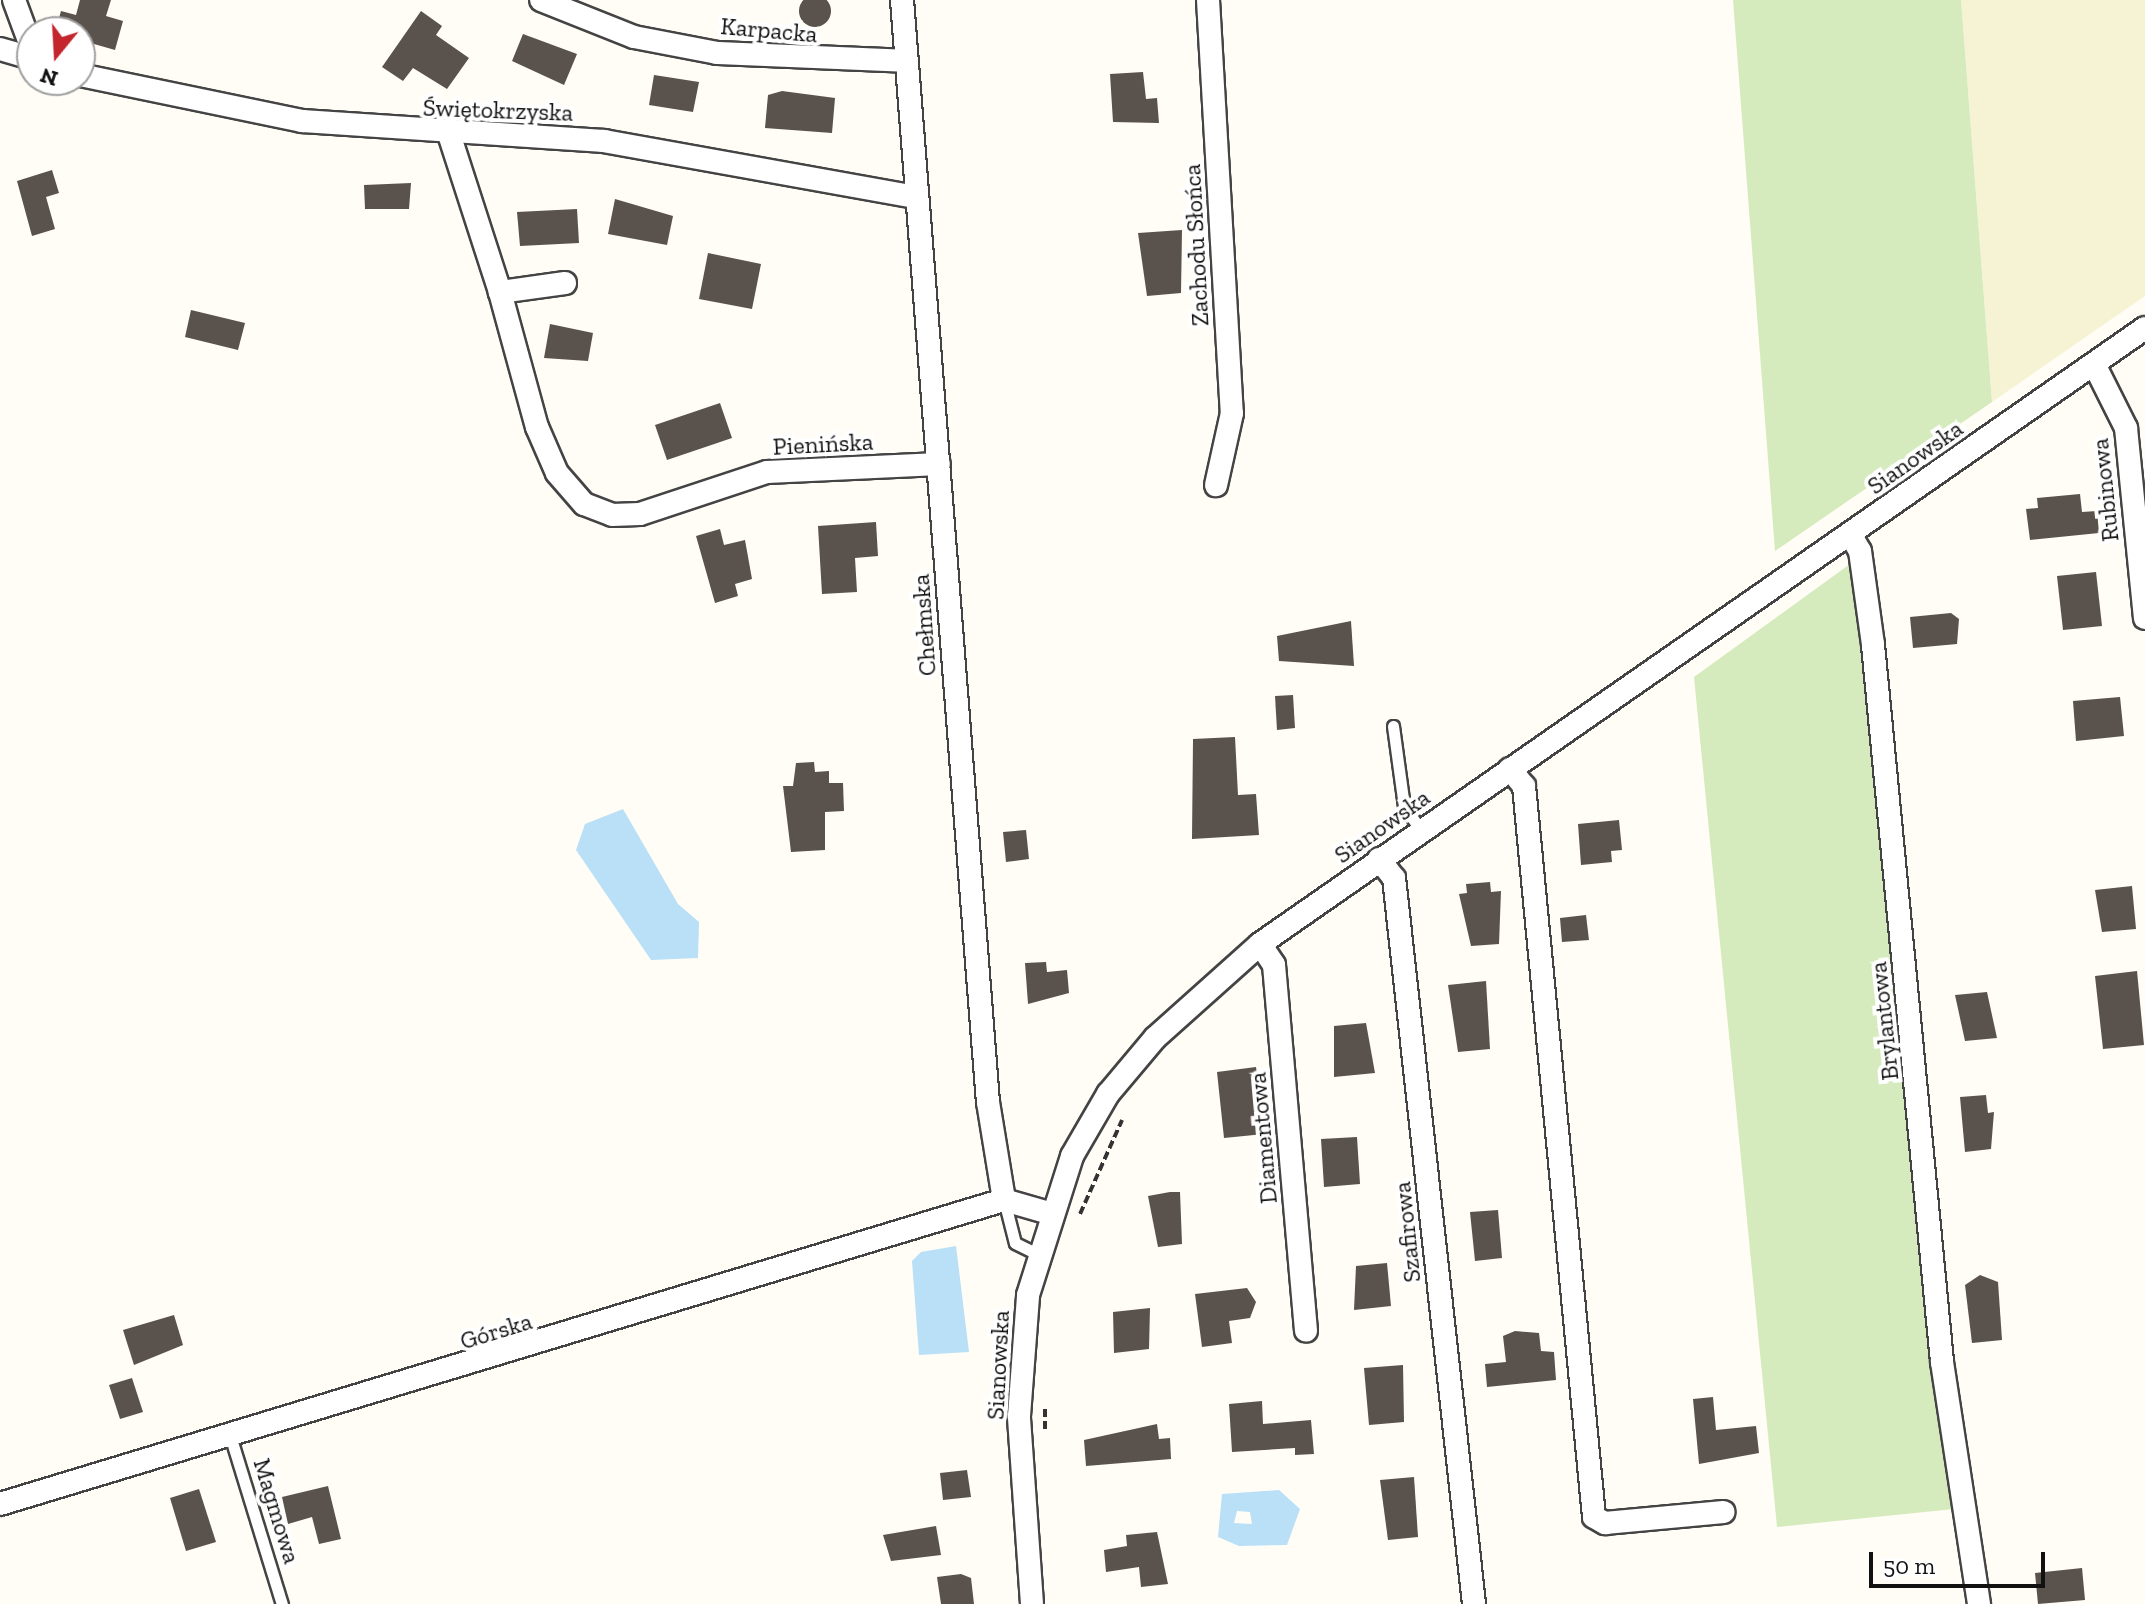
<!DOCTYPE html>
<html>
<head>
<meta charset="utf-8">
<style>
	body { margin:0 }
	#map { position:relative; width:2145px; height:1604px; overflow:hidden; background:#fffdf5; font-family:"Zilla Slab",serif }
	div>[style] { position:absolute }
	.farmland>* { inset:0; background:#f6f3d4 }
	.green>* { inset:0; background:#d5ebbd }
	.water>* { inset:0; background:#b9e0f7 }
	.building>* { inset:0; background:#5a524d }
	.round { border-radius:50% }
	.path>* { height:4px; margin-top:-2px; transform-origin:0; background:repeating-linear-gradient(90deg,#333 0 8px,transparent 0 12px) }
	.roads { filter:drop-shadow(2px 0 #444) drop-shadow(-2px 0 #444) drop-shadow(0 2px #444) drop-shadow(0 -2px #444) }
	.lane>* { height:11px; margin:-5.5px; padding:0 5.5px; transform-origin:5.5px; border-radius:5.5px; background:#fff }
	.street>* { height:22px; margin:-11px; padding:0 11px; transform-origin:11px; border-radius:11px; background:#fff }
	span { translate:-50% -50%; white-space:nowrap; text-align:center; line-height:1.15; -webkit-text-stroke:8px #fff; paint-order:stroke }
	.street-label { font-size:24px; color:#111 }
	.north { position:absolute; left:16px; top:16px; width:80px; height:80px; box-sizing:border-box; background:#fff; border:2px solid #a0a0a0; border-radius:50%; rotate:198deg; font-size:22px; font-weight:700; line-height:32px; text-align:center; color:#111 }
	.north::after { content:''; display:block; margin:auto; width:28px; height:36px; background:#c4262e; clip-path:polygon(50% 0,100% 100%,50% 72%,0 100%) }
	.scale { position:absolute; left:1869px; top:1552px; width:176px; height:36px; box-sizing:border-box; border:4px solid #111; border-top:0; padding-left:10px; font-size:24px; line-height:28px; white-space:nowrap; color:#111; -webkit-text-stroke:6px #fff; paint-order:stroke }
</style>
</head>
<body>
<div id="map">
	<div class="farmland">
		<div style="clip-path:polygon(1961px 0,2145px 0,2145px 296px,1992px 402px)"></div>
	</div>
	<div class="green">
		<div style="clip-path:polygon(1733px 0,1961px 0,1992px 402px,1775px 551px)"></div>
		<div style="clip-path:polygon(1850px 564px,1860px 570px,1954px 1509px,1777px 1527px,1694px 677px)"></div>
	</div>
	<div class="water">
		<div style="clip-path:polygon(623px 809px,678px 904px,699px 922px,698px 958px,651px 960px,576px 850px,585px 824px)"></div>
		<div style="clip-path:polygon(956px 1246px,969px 1352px,919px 1355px,912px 1261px,921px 1252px)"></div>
		<div style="clip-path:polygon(evenodd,1279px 1490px,1300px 1509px,1287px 1545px,1239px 1546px,1218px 1537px,1222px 1494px,1279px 1490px,1237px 1511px,1250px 1512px,1252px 1524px,1234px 1523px,1237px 1511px)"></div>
	</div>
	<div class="building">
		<div class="round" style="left:799px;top:-5px;width:32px;height:32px"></div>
		<div style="clip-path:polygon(80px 0,111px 0,106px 16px,123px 21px,115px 50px,80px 40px,80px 32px,55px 32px,61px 11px,76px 15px)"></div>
		<div style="clip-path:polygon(421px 11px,442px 26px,436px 35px,469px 58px,447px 89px,413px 68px,403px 81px,382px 67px)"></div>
		<div style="clip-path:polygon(523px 34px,577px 54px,564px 85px,512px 61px)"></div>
		<div style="clip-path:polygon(1143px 72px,1146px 99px,1157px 98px,1159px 123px,1113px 122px,1110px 74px)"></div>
		<div style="clip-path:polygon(654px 75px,699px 82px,693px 112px,649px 105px)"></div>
		<div style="clip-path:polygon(782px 91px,835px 98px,832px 133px,765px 128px,768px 95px)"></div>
		<div style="clip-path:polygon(52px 170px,59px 193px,46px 197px,55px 229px,32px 236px,17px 181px)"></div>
		<div style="clip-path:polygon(411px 183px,409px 209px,365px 209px,364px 185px)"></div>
		<div style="clip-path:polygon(615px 199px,673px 216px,667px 245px,608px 234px)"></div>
		<div style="clip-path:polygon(577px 209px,579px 243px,520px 246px,517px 212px)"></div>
		<div style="clip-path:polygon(1182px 230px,1181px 293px,1147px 296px,1138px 233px)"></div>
		<div style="clip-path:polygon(708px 253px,761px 264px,752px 309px,699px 299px)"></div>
		<div style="clip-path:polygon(191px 310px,245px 323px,238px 350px,185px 337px)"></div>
		<div style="clip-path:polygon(550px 324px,593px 333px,588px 361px,544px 358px)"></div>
		<div style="clip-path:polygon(720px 403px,732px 438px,667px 460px,655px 425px)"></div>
		<div style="clip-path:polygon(2080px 494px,2082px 512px,2097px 511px,2099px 533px,2030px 540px,2026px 509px,2038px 508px,2037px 498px)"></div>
		<div style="clip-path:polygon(876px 522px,878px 556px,855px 558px,857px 592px,822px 594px,818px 526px)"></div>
		<div style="clip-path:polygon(720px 529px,724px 545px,745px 540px,752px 579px,735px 584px,738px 596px,715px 603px,696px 536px)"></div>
		<div style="clip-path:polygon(2096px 572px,2102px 626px,2063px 630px,2057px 576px)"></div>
		<div style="clip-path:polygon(1951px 613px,1959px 619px,1957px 644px,1913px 648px,1910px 617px)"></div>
		<div style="clip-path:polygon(1351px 621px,1354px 666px,1279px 661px,1277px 636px)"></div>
		<div style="clip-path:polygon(1293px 695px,1295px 728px,1277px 730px,1275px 696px)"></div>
		<div style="clip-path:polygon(2120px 697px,2124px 736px,2076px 741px,2073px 701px)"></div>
		<div style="clip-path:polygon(1235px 737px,1238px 795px,1256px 794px,1259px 835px,1192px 839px,1193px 739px)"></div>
		<div style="clip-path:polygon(814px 762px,815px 772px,829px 771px,829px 783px,843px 783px,844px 811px,825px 812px,825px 850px,791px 852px,783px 786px,793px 786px,796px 763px)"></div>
		<div style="clip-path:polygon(1619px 820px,1622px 850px,1611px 851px,1612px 862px,1581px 865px,1578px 824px)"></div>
		<div style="clip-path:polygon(1026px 830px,1029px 859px,1006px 862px,1003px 832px)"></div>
		<div style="clip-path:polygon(1490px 882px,1491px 892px,1501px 891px,1499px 944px,1471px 946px,1459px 894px,1467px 893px,1466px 884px)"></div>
		<div style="clip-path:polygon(2132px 886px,2136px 929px,2102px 932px,2095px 890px)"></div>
		<div style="clip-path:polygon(1586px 915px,1589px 940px,1562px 942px,1560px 918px)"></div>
		<div style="clip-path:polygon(1046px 962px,1047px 972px,1067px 970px,1069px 993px,1028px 1004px,1025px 963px)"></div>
		<div style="clip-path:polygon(2137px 971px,2144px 1045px,2103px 1049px,2095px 976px)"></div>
		<div style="clip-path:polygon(1486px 981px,1490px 1049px,1458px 1052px,1448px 985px)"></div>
		<div style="clip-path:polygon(1987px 992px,1997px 1038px,1965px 1041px,1955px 995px)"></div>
		<div style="clip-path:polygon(1366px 1023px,1375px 1073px,1334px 1077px,1334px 1026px)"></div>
		<div style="clip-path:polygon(1256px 1067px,1264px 1134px,1224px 1138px,1217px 1072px)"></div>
		<div style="clip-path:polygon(1986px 1095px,1988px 1113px,1994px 1112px,1991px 1149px,1965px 1152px,1960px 1097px)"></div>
		<div style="clip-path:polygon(1357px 1137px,1360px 1184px,1324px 1187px,1321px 1139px)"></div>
		<div style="clip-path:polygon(1170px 1192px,1180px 1192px,1182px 1244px,1158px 1247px,1148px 1196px)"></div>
		<div style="clip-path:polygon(1498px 1210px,1502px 1258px,1475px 1261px,1470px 1212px)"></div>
		<div style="clip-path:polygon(1387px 1263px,1391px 1306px,1354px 1310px,1356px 1266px)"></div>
		<div style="clip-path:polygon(1980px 1275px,1998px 1282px,2002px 1340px,1972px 1343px,1965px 1285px)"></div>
		<div style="clip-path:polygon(1247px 1288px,1256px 1302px,1250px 1318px,1229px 1321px,1232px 1343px,1202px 1347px,1195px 1294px)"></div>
		<div style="clip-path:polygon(1150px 1308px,1149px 1349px,1114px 1353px,1113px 1312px)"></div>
		<div style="clip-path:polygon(174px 1315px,183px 1345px,134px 1365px,123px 1330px)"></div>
		<div style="clip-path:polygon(1515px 1331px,1539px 1333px,1541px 1351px,1554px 1352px,1556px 1380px,1487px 1387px,1485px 1364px,1506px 1362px,1503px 1336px)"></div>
		<div style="clip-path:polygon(1403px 1365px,1404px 1422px,1369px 1425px,1364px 1368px)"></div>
		<div style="clip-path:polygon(132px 1378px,143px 1412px,120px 1419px,109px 1385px)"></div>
		<div style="clip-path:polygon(1713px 1397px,1716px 1430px,1756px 1426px,1759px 1453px,1699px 1464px,1693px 1399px)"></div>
		<div style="clip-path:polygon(1262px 1401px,1263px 1424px,1311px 1420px,1314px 1454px,1295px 1455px,1295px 1448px,1232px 1452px,1229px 1404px)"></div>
		<div style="clip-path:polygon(1157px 1424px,1159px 1439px,1170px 1438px,1171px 1459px,1086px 1466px,1084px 1440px)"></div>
		<div style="clip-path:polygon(967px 1470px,971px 1497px,943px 1500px,940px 1473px)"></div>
		<div style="clip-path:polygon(1414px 1477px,1418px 1537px,1388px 1540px,1380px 1480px)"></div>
		<div style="clip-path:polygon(328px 1486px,341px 1539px,319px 1544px,312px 1517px,288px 1524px,282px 1497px)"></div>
		<div style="clip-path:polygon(199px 1489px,216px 1542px,186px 1551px,170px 1498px)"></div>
		<div style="clip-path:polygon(936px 1526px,941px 1555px,891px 1561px,883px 1535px)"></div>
		<div style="clip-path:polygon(1157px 1532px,1168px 1584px,1141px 1587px,1139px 1567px,1106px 1572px,1104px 1550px,1127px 1546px,1126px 1535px)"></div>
		<div style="clip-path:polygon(2082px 1568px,2085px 1600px,2038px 1604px,2035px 1573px)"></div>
		<div style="clip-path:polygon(961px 1574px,971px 1578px,974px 1604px,941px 1604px,937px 1577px)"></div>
	</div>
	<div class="path">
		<div style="left:1080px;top:1214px;width:103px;rotate:-65.9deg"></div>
		<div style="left:1045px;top:1409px;width:24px;rotate:90deg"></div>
	</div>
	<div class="roads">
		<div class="lane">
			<div style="left:1393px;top:726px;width:81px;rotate:82.2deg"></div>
			<div style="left:1404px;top:806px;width:29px;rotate:55deg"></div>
			<div style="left:1004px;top:1200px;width:44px;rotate:75.7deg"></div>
			<div style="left:1015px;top:1243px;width:25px;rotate:26deg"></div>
			<div style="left:229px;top:1432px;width:180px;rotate:72.9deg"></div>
		</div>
		<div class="street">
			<div style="left:14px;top:0;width:52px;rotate:69.8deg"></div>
			<div style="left:541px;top:0;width:100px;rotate:21.7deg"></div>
			<div style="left:634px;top:37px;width:85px;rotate:10.9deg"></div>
			<div style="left:717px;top:53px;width:188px;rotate:2.4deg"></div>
			<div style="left:902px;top:0;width:1105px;rotate:85.54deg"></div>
			<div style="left:988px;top:1102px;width:99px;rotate:80.7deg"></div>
			<div style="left:1004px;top:1200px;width:47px;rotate:16.1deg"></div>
			<div style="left:1208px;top:0;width:414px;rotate:86.7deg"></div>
			<div style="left:1232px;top:413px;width:74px;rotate:102.5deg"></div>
			<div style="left:0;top:49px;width:33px;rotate:16deg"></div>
			<div style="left:80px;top:75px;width:227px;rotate:11.7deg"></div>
			<div style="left:302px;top:121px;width:303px;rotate:3.8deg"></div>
			<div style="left:604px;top:141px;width:316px;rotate:10.2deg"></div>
			<div style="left:449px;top:134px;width:166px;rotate:72.1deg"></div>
			<div style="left:565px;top:283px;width:66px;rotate:172.1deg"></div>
			<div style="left:500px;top:292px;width:140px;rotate:74.7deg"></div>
			<div style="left:537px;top:427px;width:50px;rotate:66.5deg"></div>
			<div style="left:557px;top:473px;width:41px;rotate:48.9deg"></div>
			<div style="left:584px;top:504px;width:30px;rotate:21deg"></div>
			<div style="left:612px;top:515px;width:28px;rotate:-2deg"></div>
			<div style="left:640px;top:514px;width:134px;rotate:-18.3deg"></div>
			<div style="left:767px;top:472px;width:172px;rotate:-2.7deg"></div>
			<div style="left:2094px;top:364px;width:72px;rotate:63.4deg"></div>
			<div style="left:2126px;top:428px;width:191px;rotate:84.3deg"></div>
			<div style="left:1850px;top:534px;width:20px;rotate:60deg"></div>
			<div style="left:1860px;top:551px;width:95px;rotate:82.1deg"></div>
			<div style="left:1873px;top:645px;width:720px;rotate:84.5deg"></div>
			<div style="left:1942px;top:1362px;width:245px;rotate:81.3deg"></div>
			<div style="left:1510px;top:769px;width:22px;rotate:51deg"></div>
			<div style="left:1524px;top:786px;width:734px;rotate:84.53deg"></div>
			<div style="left:1594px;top:1517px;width:13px;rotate:29deg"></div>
			<div style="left:1605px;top:1523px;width:119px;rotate:-5.3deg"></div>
			<div style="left:1379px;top:859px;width:24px;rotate:52deg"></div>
			<div style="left:1394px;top:878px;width:730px;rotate:83.71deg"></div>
			<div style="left:1260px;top:944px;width:25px;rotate:56deg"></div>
			<div style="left:1274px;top:965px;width:367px;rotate:85deg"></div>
			<div style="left:0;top:1504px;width:1049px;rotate:-16.85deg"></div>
			<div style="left:1032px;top:1604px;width:188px;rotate:-94deg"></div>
			<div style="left:1019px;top:1416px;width:121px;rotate:-85.7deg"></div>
			<div style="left:1028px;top:1295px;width:146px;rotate:-72.4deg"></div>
			<div style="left:1072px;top:1156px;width:72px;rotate:-59.9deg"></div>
			<div style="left:1108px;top:1094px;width:73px;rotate:-50deg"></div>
			<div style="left:1155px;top:1038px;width:141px;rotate:-41.8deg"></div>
			<div style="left:1260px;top:944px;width:1078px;rotate:-34.84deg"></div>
		</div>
	</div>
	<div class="street-label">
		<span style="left:769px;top:30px;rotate:5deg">Karpacka</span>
		<span style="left:498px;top:110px;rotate:2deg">Świętokrzyska</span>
		<span style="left:1196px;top:245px;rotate:-93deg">Zachodu Słońca</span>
		<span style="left:823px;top:444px;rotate:-3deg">Pienińska</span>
		<span style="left:1915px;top:457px;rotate:-35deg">Sianowska</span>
		<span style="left:2105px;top:490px;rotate:-96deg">Rubinowa</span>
		<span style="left:924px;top:625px;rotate:-94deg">Chełmska</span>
		<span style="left:1382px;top:826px;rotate:-35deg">Sianowska</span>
		<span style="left:1884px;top:1021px;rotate:-96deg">Brylantowa</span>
		<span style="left:1263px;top:1138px;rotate:-95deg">Diamentowa</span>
		<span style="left:1407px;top:1232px;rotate:-96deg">Szafirowa</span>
		<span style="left:496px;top:1331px;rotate:-17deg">Górska</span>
		<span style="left:998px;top:1365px;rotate:-87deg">Sianowska</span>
		<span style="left:277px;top:1511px;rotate:73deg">Magmowa</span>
	</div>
	<div class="north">N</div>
	<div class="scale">50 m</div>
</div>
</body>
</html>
